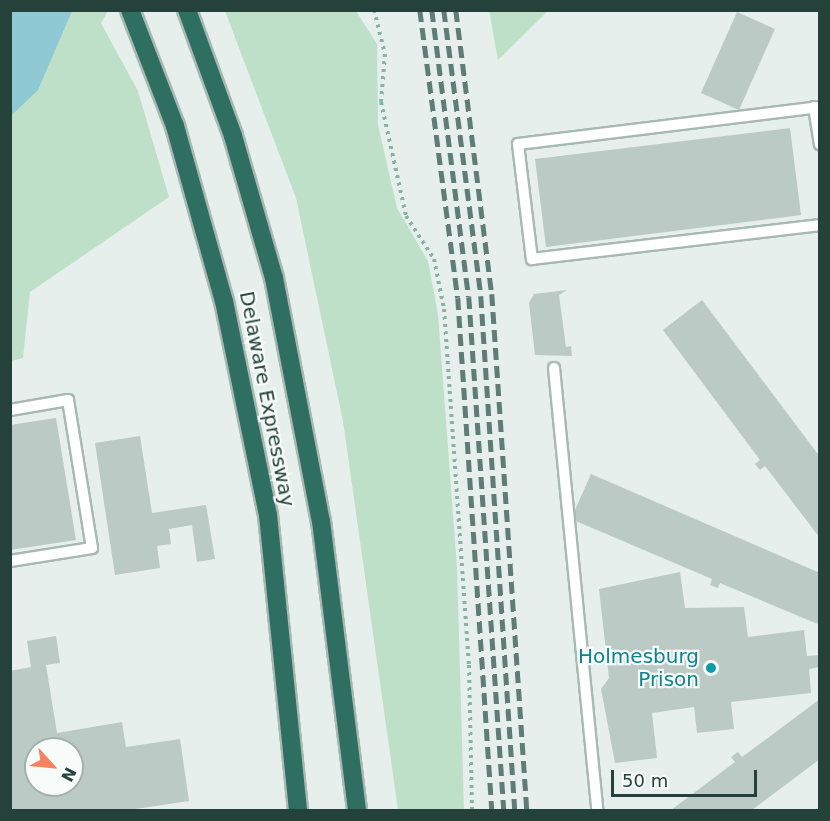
<!DOCTYPE html>
<html>
<head>
<meta charset="utf-8">
<style>
	body { margin:0 }
	#map { position:relative; width:830px; height:821px; overflow:hidden; background:#e6efeb; font-family:"DejaVu Sans",sans-serif }
	div>[style] { position:absolute }
	.green>* { inset:0; background:#bfe0c8 }
	.water>* { inset:0; background:#8ec9d4 }
	.building>* { inset:0; background:#bbcac4 }
	.path>* { height:4px; margin-top:-2px; transform-origin:0; background:repeating-linear-gradient(90deg,#86b3a5 0 3px,transparent 0 7.5px) }
	.roads { filter:drop-shadow(2px 0 #a8b8b2) drop-shadow(-2px 0 #a8b8b2) drop-shadow(0 2px #a8b8b2) drop-shadow(0 -2px #a8b8b2) }
	.service>* { height:10px; margin:-5px; padding:0 5px; transform-origin:5px; border-radius:5px; background:#fff }
	.motorway>* { height:18px; margin:-9px; padding:0 9px; transform-origin:9px; border-radius:9px; background:#2f6f62 }
	.rail>* { height:4.5px; margin-top:-2.25px; transform-origin:0; background:repeating-linear-gradient(90deg,#5f7d75 0 12px,transparent 0 18px) }
	.dots>* { width:16px; height:16px; translate:-50% -50%; box-sizing:border-box; border:3px solid #f7fbf9; border-radius:50% }
	span { translate:-50% -50%; white-space:nowrap; text-align:center; line-height:1.15; -webkit-text-stroke:4.5px #f7fbf9; paint-order:stroke }
	.street-label { font-size:20px; color:#24423a }
	.culture-label { font-size:20px; color:#0d838f }
	.right { translate:-100% -50%; text-align:right }
	.frame { position:absolute; inset:0; border:12px solid #24423a; pointer-events:none }
	.north { position:absolute; left:24px; top:737px; width:60px; height:60px; box-sizing:border-box; background:#f7fbf9; border:2px solid #a3b1ad; border-radius:50%; rotate:117deg; font-size:16px; font-weight:700; line-height:24px; text-align:center; color:#24423a }
	.north::after { content:''; display:block; margin:auto; width:21px; height:27px; background:#f4845f; clip-path:polygon(50% 0,100% 100%,50% 72%,0 100%) }
	.scale { position:absolute; left:611px; top:770px; width:146px; height:27px; box-sizing:border-box; border:3px solid #24423a; border-top:0; padding-left:8px; font-size:18px; line-height:21px; white-space:nowrap; color:#24423a; -webkit-text-stroke:4px #f7fbf9; paint-order:stroke }
</style>
</head>
<body>
<div id="map">
	<div class="green">
		<div style="clip-path:polygon(489px 10px,548px 10px,548px 11px,498px 60px)"></div>
		<div style="clip-path:polygon(10px 11px,108px 11px,101px 23px,138px 91px,169px 197px,30px 292px,23px 358px,11px 361px)"></div>
		<div style="clip-path:polygon(225px 11px,356px 11px,377px 44px,378px 125px,397px 208px,428px 261px,438px 314px,457px 567px,464px 810px,398px 810px,343px 421px,296px 198px)"></div>
	</div>
	<div class="water">
		<div style="clip-path:polygon(11px 10px,72px 11px,38px 90px,11px 116px)"></div>
	</div>
	<div class="building">
		<div style="clip-path:polygon(737px 12px,775px 29px,739px 110px,701px 93px)"></div>
		<div style="clip-path:polygon(790px 128px,801px 215px,546px 247px,535px 159px)"></div>
		<div style="clip-path:polygon(567px 290px,559px 295px,566px 347px,571px 346px,572px 356px,535px 355px,529px 303px,534px 294px)"></div>
		<div style="clip-path:polygon(702px 300px,820px 457px,820px 538px,765px 466px,760px 470px,755px 464px,760px 460px,663px 330px)"></div>
		<div style="clip-path:polygon(56px 418px,76px 540px,10px 550px,10px 425px)"></div>
		<div style="clip-path:polygon(140px 436px,152px 513px,206px 505px,215px 559px,197px 562px,192px 525px,169px 529px,171px 544px,157px 546px,160px 568px,115px 575px,95px 443px)"></div>
		<div style="clip-path:polygon(591px 474px,820px 573px,820px 625px,720px 583px,718px 588px,710px 585px,712px 579px,571px 519px)"></div>
		<div style="clip-path:polygon(680px 572px,685px 608px,744px 607px,748px 637px,804px 630px,807px 656px,820px 655px,820px 667px,809px 669px,811px 693px,731px 702px,734px 729px,697px 733px,694px 707px,652px 713px,657px 758px,615px 763px,601px 689px,609px 678px,599px 589px)"></div>
		<div style="clip-path:polygon(evenodd,56px 636px,60px 663px,46px 665px,57px 733px,122px 722px,126px 747px,180px 739px,189px 801px,129px 810px,10px 810px,10px 671px,31px 667px,27px 641px,56px 636px,36px 749px,72px 749px,72px 785px,36px 785px,36px 749px)"></div>
		<div style="clip-path:polygon(820px 699px,820px 759px,752px 810px,671px 810px,735px 762px,731px 757px,738px 752px,742px 757px)"></div>
	</div>
	<div class="path">
		<div style="left:374px;top:10px;width:45px;rotate:76deg"></div>
		<div style="left:385px;top:54px;width:48px;rotate:94.8deg"></div>
		<div style="left:381px;top:102px;width:117px;rotate:77.6deg"></div>
		<div style="left:406px;top:216px;width:51px;rotate:56.9deg"></div>
		<div style="left:434px;top:259px;width:51px;rotate:78.7deg"></div>
		<div style="left:444px;top:309px;width:357px;rotate:86deg"></div>
		<div style="left:469px;top:665px;width:145px;rotate:88.8deg"></div>
	</div>
	<div class="roads">
		<div class="service">
			<div style="left:814px;top:107px;width:38px;rotate:81deg"></div>
			<div style="left:820px;top:107px;width:304px;rotate:173deg"></div>
			<div style="left:518px;top:144px;width:116px;rotate:83.1deg"></div>
			<div style="left:532px;top:259px;width:290px;rotate:-6.7deg"></div>
			<div style="left:554px;top:368px;width:444px;rotate:84.4deg"></div>
			<div style="left:10px;top:410px;width:59px;rotate:-9.8deg"></div>
			<div style="left:68px;top:400px;width:150px;rotate:80.8deg"></div>
			<div style="left:92px;top:548px;width:83px;rotate:171deg"></div>
		</div>
		<div class="motorway">
			<div style="left:130px;top:10px;width:124px;rotate:68.8deg"></div>
			<div style="left:175px;top:126px;width:182px;rotate:74.4deg"></div>
			<div style="left:224px;top:301px;width:218px;rotate:78.4deg"></div>
			<div style="left:268px;top:515px;width:297px;rotate:84.2deg"></div>
			<div style="left:187px;top:10px;width:134px;rotate:69.9deg"></div>
			<div style="left:233px;top:136px;width:148px;rotate:73.9deg"></div>
			<div style="left:274px;top:278px;width:248px;rotate:79.1deg"></div>
			<div style="left:321px;top:521px;width:291px;rotate:82.9deg"></div>
		</div>
	</div>
	<div class="rail">
		<div style="left:420px;top:10px;width:290px;rotate:82.5deg"></div>
		<div style="left:458px;top:298px;width:513px;rotate:86.2deg"></div>
		<div style="left:432px;top:10px;width:289px;rotate:82.7deg"></div>
		<div style="left:469px;top:297px;width:514px;rotate:86.1deg"></div>
		<div style="left:444px;top:10px;width:288px;rotate:82.6deg"></div>
		<div style="left:481px;top:296px;width:515px;rotate:86.22deg"></div>
		<div style="left:456px;top:10px;width:286px;rotate:82.8deg"></div>
		<div style="left:492px;top:294px;width:517px;rotate:86.12deg"></div>
	</div>
	<div class="dots">
		<div style="left:711px;top:668px;background:#0f9aa8"></div>
	</div>
	<div class="street-label">
		<span style="left:267px;top:399px;rotate:79deg">Delaware Expressway</span>
	</div>
	<div class="culture-label">
		<span class="right" style="left:699px;top:668px">Holmesburg<br>Prison</span>
	</div>
	<div class="frame"></div>
	<div class="north">N</div>
	<div class="scale">50 m</div>
</div>
</body>
</html>
